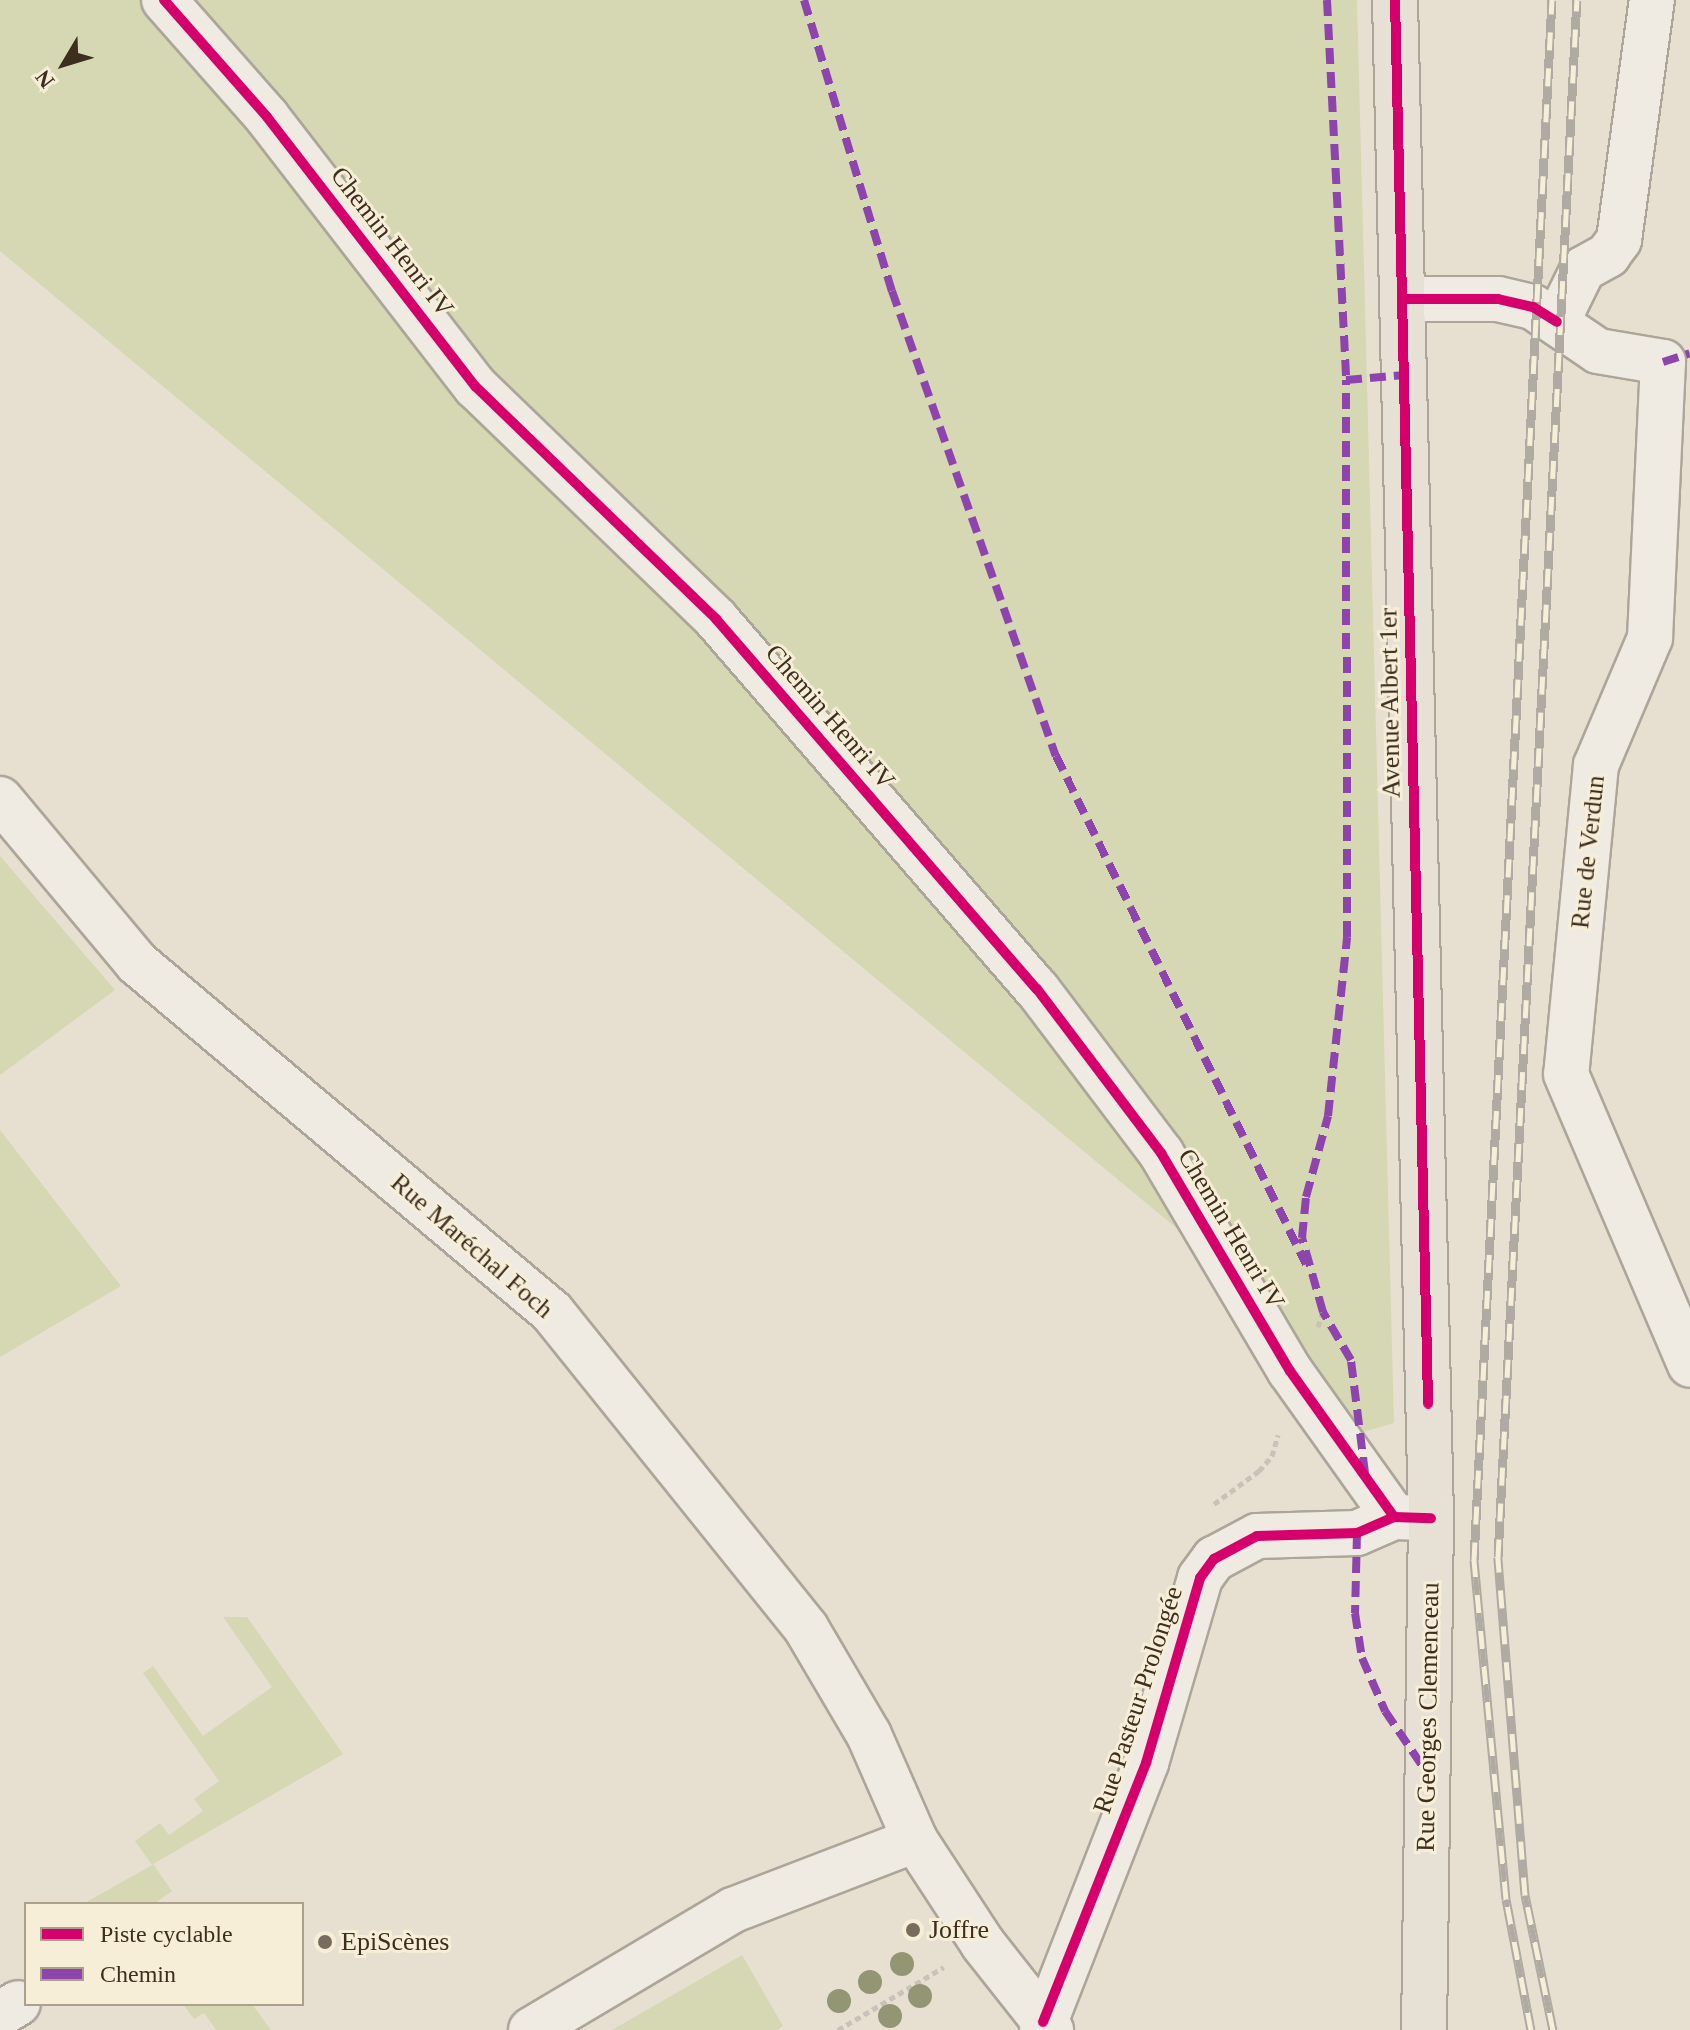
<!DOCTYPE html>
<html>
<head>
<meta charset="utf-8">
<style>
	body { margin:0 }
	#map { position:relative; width:1690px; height:2030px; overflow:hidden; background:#e7e0d1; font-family:"Times New Roman",serif }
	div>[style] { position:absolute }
	.green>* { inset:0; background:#d6d7b3 }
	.path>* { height:5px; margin-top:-2.5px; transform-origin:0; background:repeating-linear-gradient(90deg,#c8c2b9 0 6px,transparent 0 10px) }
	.roads { filter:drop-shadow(2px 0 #ada599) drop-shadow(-2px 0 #ada599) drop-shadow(0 2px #ada599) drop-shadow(0 -2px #ada599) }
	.minor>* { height:44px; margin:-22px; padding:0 22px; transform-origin:22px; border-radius:22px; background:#efebe3 }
	.major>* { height:44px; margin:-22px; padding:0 22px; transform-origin:22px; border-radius:22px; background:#e6e1d4 }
	.rail>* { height:9px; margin-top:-4.5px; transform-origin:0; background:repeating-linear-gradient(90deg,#f7eed8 0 18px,#afaaa2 0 36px); box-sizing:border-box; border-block:2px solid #afaaa2 }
	.quiet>* { height:8px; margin-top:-4px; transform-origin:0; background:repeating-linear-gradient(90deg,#8e44ad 0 16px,transparent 0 24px) }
	.cycleway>* { height:10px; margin:-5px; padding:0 5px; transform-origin:5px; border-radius:5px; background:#d6006c }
	.trees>* { width:24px; height:24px; margin:-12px; border-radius:50%; background:#929673 }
	.dots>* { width:22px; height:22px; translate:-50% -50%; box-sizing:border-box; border:4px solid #f7eed8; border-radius:50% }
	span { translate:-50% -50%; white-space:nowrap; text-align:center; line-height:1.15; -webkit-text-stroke:6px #f7eed8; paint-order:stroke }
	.street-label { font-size:26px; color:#3d2e20 }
	.poi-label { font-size:26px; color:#3d2e20 }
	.left { translate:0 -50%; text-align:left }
	.legend { position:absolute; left:24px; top:1902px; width:280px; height:104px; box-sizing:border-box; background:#f7eed8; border:2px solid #ada18e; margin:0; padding:10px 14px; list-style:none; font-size:24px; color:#3d2e20 }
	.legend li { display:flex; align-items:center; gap:16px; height:40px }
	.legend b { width:40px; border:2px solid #ada18e }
	.north { position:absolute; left:24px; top:24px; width:80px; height:80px; -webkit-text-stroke:6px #f7eed8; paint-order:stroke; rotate:232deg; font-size:22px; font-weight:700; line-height:32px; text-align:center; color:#3d2e20 }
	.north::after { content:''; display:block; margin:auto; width:28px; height:36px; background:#3d2e20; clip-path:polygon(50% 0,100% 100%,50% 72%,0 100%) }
</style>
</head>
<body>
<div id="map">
	<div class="green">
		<div style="clip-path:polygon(0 0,1357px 0,1394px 1423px,1363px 1432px,1281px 1315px,0 251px)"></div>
		<div style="clip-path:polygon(0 856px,115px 990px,0 1075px)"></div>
		<div style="clip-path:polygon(0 1130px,121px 1286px,0 1357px)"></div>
		<div style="clip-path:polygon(223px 1617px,247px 1617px,343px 1754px,153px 1864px,172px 1891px,154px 1904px,83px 1904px,152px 1865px,135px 1841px,160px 1823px,169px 1835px,203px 1811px,194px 1799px,219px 1781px,143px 1673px,153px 1666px,203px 1736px,272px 1687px)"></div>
		<div style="clip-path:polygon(742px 1955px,783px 2026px,777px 2030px,612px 2030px)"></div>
		<div style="clip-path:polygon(183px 2004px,252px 2004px,271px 2030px,216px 2030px,204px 2013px,194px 2019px)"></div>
	</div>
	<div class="path">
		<div style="left:1318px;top:1327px;width:16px;rotate:-72deg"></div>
		<div style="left:1214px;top:1504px;width:56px;rotate:-36.3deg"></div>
		<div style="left:1259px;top:1471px;width:20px;rotate:-49deg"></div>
		<div style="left:1272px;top:1456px;width:22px;rotate:-74deg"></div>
		<div style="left:838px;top:2030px;width:123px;rotate:-30.7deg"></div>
	</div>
	<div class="roads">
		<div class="minor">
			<div style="left:164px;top:0;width:156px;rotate:48.6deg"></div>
			<div style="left:267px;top:117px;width:341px;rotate:52.3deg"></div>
			<div style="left:476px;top:387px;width:334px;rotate:44deg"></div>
			<div style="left:716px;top:619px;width:490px;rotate:49.1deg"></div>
			<div style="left:1037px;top:989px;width:206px;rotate:52.9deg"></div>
			<div style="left:1161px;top:1153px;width:253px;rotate:59.4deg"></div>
			<div style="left:1290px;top:1371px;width:179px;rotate:54.5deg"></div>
			<div style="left:1402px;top:299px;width:96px"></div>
			<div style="left:1498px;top:299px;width:36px;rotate:13deg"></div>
			<div style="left:1533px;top:307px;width:78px;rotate:34.1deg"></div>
			<div style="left:1598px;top:351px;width:66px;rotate:9.6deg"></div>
			<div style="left:1663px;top:362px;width:276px;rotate:92.7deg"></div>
			<div style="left:1650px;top:638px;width:138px;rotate:113deg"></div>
			<div style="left:1596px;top:765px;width:310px;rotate:95.5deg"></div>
			<div style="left:1566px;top:1074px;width:316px;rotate:66.9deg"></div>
			<div style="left:1557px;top:322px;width:59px;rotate:-63.9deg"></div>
			<div style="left:1583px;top:269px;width:29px;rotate:-29deg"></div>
			<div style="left:1608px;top:255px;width:19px;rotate:-54deg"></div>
			<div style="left:1619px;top:240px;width:242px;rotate:-82.2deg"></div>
			<div style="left:0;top:799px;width:214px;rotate:50.1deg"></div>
			<div style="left:137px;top:963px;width:542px;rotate:40.06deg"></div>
			<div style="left:552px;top:1312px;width:405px;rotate:51.2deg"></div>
			<div style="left:806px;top:1628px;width:124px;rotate:59.5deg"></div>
			<div style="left:869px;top:1735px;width:115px;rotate:66.3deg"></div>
			<div style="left:915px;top:1840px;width:124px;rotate:56.8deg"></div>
			<div style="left:983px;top:1944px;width:110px;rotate:51.7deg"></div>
			<div style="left:0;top:2014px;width:21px;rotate:-31deg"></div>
			<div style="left:531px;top:2030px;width:235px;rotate:-30.7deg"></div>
			<div style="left:733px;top:1910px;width:195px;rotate:-21deg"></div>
			<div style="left:1042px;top:2030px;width:287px;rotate:-68.7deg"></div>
			<div style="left:1146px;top:1763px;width:193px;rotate:-73.7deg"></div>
			<div style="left:1200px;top:1578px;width:24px;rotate:-54deg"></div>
			<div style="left:1214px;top:1559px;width:49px;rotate:-28.1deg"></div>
			<div style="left:1257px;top:1536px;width:100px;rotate:-1.7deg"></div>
			<div style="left:1357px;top:1533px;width:40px;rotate:-23.4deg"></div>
			<div style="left:1394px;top:1517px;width:29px;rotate:2deg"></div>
		</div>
		<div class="major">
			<div style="left:1395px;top:0;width:1518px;rotate:88.64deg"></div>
			<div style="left:1431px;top:1518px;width:512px;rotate:90.78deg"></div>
		</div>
	</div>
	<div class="rail">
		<div style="left:1531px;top:2030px;width:133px;rotate:-100.8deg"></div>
		<div style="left:1506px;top:1899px;width:341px;rotate:-95.4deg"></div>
		<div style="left:1474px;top:1560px;width:1562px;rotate:-87.14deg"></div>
		<div style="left:1553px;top:2030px;width:138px;rotate:-101.7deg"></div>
		<div style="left:1525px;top:1895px;width:339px;rotate:-94.6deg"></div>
		<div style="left:1498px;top:1557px;width:1559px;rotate:-87.1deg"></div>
	</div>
	<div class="quiet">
		<div style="left:804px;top:0;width:304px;rotate:73.2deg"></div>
		<div style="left:892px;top:291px;width:493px;rotate:70.6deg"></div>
		<div style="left:1056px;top:756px;width:566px;rotate:63.8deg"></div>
		<div style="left:1327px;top:0;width:380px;rotate:87.1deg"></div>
		<div style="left:1663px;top:362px;width:28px;rotate:-18deg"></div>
		<div style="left:1365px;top:1473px;width:114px;rotate:-97.1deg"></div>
		<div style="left:1351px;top:1360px;width:56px;rotate:-120.3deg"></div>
		<div style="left:1323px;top:1312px;width:77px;rotate:-105.8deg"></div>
		<div style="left:1302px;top:1238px;width:41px;rotate:-84.4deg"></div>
		<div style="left:1306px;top:1197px;width:84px;rotate:-74.8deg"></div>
		<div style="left:1328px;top:1116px;width:180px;rotate:-83.9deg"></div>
		<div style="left:1347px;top:937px;width:557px;rotate:-90.1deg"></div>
		<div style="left:1346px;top:380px;width:59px;rotate:-4.8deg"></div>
		<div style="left:1357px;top:1533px;width:80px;rotate:91.4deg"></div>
		<div style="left:1355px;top:1613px;width:46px;rotate:81.2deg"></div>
		<div style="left:1362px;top:1658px;width:58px;rotate:66.5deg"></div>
		<div style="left:1385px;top:1711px;width:75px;rotate:55.9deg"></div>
	</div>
	<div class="cycleway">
		<div style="left:164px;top:0;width:156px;rotate:48.6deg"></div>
		<div style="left:267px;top:117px;width:341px;rotate:52.3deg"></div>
		<div style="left:476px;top:387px;width:334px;rotate:44deg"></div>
		<div style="left:716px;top:619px;width:490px;rotate:49.1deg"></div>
		<div style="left:1037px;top:989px;width:206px;rotate:52.9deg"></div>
		<div style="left:1161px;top:1153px;width:253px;rotate:59.4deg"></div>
		<div style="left:1290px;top:1371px;width:179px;rotate:54.5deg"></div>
		<div style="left:1395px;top:0;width:1404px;rotate:88.65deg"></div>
		<div style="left:1402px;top:299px;width:96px"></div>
		<div style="left:1498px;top:299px;width:36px;rotate:13deg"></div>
		<div style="left:1533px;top:307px;width:28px;rotate:32deg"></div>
		<div style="left:1043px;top:2022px;width:279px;rotate:-68.3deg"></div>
		<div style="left:1146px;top:1763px;width:193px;rotate:-73.7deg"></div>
		<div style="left:1200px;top:1578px;width:24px;rotate:-54deg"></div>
		<div style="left:1214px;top:1559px;width:49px;rotate:-28.1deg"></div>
		<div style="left:1257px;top:1536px;width:100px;rotate:-1.7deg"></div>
		<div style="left:1357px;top:1533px;width:40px;rotate:-23.4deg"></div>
		<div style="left:1394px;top:1517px;width:37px;rotate:2deg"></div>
	</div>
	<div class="trees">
		<div style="left:902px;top:1964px"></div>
		<div style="left:870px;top:1982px"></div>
		<div style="left:920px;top:1996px"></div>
		<div style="left:839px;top:2001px"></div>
		<div style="left:890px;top:2016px"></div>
	</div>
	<div class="dots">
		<div style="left:913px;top:1930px;background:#786c5e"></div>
		<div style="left:325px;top:1942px;background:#786c5e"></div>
	</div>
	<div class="street-label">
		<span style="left:392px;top:242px;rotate:52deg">Chemin Henri IV</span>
		<span style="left:1390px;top:703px;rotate:-91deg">Avenue Albert 1er</span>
		<span style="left:830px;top:717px;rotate:49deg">Chemin Henri IV</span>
		<span style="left:1588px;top:852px;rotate:-84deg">Rue de Verdun</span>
		<span style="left:1231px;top:1229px;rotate:59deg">Chemin Henri IV</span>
		<span style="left:472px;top:1246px;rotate:41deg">Rue Maréchal Foch</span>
		<span style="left:1138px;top:1700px;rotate:-72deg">Rue Pasteur Prolongée</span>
		<span style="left:1428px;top:1717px;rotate:-89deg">Rue Georges Clemenceau</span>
	</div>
	<div class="poi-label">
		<span class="left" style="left:929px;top:1930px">Joffre</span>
		<span class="left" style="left:341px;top:1942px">EpiScènes</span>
	</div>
	<ul class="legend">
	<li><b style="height:10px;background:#d6006c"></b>Piste cyclable</li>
	<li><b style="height:10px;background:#8e44ad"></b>Chemin</li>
	</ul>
	<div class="north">N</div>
</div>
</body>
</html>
